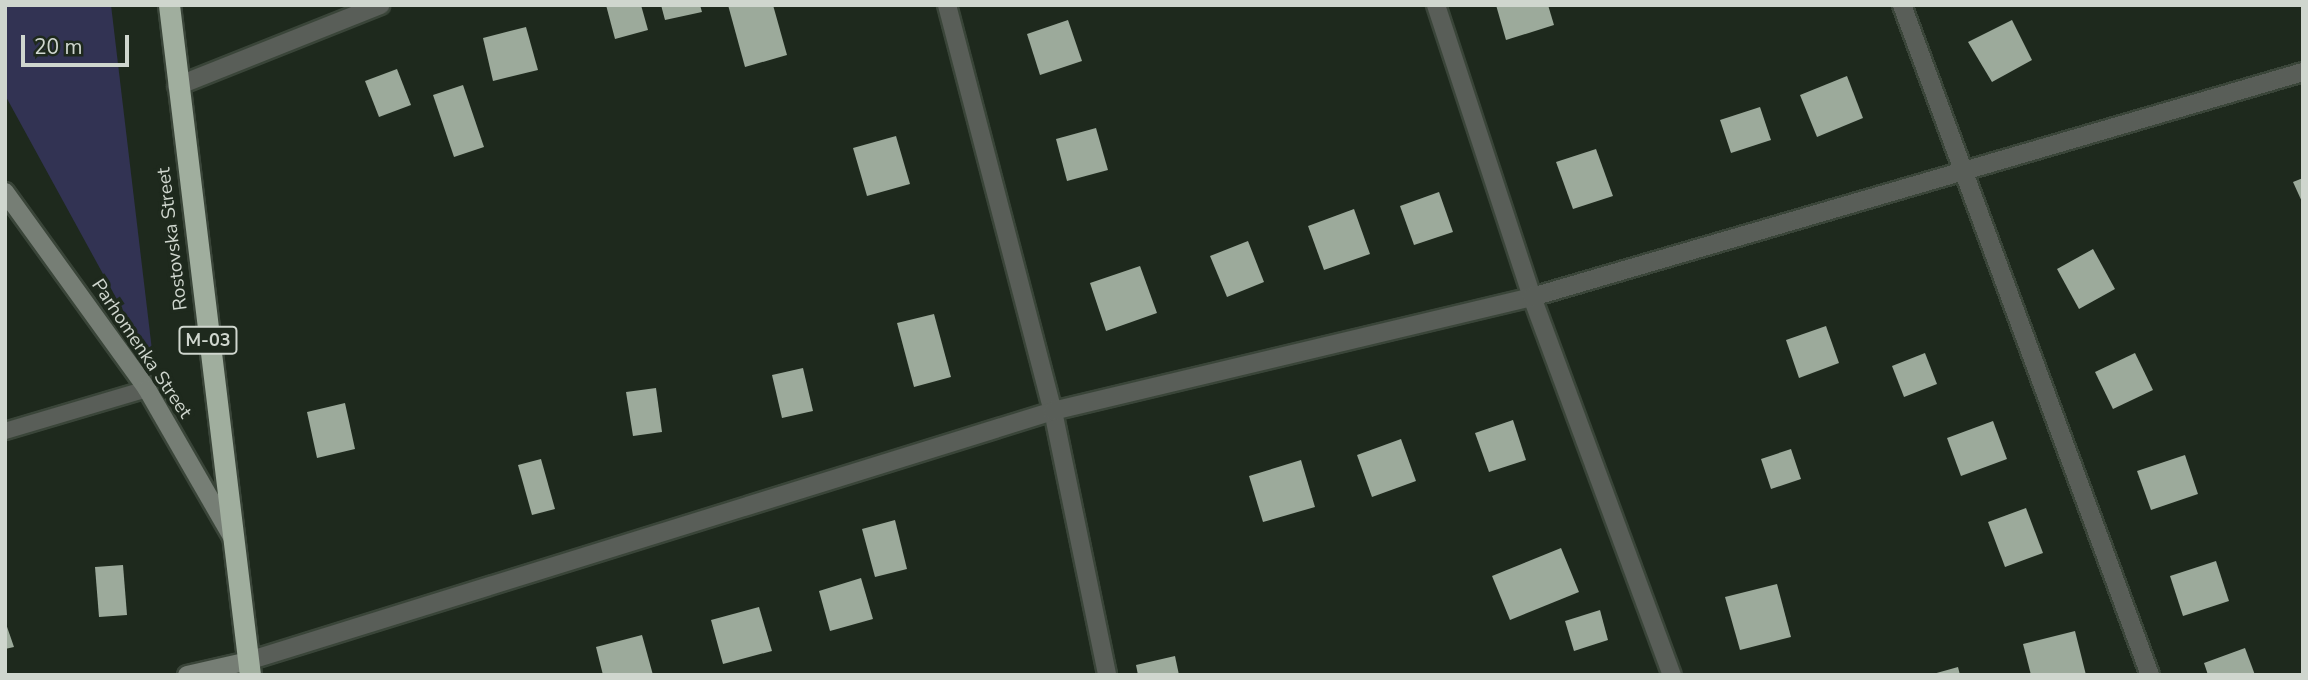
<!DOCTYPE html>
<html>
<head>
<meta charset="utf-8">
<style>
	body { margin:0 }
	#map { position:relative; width:2308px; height:680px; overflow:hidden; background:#1e291d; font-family:"Nunito Sans",sans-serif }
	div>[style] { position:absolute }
	.green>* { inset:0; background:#323353 }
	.building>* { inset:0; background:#9caa9b }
	.roads { filter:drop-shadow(2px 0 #3a4539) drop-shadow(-2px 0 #3a4539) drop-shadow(0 2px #3a4539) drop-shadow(0 -2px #3a4539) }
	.lane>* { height:16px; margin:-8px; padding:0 8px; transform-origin:8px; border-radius:8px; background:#595e58 }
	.street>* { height:18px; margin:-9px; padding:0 9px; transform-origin:9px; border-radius:9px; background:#595e58 }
	.secondary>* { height:18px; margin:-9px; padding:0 9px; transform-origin:9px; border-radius:9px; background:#767e75 }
	.highway>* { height:21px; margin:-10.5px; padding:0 10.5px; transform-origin:10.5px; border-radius:10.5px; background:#a0ae9e }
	span { translate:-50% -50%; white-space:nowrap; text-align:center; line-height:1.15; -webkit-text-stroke:7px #1e291d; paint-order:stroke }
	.shield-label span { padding:2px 5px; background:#1e291d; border:2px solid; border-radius:5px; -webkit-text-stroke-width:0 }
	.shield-label { font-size:18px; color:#cfd6ce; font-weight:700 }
	.street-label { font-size:19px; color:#cfd6ce }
	.frame { position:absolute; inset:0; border:7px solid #cfd6ce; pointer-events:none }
	.scale { position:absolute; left:21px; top:35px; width:108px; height:32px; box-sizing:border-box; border:4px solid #cfd6ce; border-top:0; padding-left:9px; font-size:21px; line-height:24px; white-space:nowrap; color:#cfd6ce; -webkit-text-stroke:5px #1e291d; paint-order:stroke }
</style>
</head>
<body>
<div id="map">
	<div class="green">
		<div style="clip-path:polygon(5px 5px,111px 5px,154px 367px,5px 95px)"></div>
	</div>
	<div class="building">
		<div style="clip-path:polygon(606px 5px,641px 5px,648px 30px,615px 39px)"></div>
		<div style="clip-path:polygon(661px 5px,700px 5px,702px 12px,665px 20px)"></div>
		<div style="clip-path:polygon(728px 5px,773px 5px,787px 55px,745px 67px)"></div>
		<div style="clip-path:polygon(1496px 5px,1548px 5px,1554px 25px,1506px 40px)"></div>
		<div style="clip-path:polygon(1068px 20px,1082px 61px,1040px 75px,1027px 34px)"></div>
		<div style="clip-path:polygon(2012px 20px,2032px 60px,1992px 82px,1968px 42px)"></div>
		<div style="clip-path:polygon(526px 27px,538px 70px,493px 81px,483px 38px)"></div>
		<div style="clip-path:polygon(397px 69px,411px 105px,379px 117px,365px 81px)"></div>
		<div style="clip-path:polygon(1847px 76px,1863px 118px,1817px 137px,1800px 95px)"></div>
		<div style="clip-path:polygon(463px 85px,484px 147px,454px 157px,433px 95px)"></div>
		<div style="clip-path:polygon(1760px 107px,1771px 140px,1731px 153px,1720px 120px)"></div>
		<div style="clip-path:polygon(1096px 128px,1108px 170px,1067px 181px,1056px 139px)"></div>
		<div style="clip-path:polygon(896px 136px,910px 184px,867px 196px,853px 148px)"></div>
		<div style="clip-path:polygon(1596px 149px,1613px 196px,1573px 209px,1556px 162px)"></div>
		<div style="clip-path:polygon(2303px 178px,2303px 204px,2293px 182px)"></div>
		<div style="clip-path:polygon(1439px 192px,1453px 232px,1414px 245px,1400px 206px)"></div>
		<div style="clip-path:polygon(1354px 209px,1370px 254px,1324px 270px,1308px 226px)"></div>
		<div style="clip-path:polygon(1248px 241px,1264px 282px,1227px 297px,1210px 256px)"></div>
		<div style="clip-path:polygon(2093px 249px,2115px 289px,2079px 309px,2057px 269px)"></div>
		<div style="clip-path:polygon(1140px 266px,1157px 313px,1106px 331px,1090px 283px)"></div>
		<div style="clip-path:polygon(934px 314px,951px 377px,914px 387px,897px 323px)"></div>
		<div style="clip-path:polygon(1826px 326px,1839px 363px,1799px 378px,1786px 340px)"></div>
		<div style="clip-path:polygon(1925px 353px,1937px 384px,1904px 397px,1892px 366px)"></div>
		<div style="clip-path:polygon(2135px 353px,2153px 390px,2113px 409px,2095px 372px)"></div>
		<div style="clip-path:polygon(803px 368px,813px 411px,782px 418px,772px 375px)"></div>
		<div style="clip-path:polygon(656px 388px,662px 432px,633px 436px,626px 392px)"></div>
		<div style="clip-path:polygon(345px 403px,355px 449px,317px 458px,307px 412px)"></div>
		<div style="clip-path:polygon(1513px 420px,1526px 460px,1489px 472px,1475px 433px)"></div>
		<div style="clip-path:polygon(1993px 421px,2007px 459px,1961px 476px,1947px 438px)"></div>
		<div style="clip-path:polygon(1401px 439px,1416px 481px,1372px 497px,1357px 455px)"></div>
		<div style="clip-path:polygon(1791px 449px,1801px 479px,1771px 489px,1761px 459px)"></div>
		<div style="clip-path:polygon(2185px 455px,2198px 494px,2151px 510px,2137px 471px)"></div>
		<div style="clip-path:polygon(541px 459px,555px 509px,532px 515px,518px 465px)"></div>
		<div style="clip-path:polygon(1301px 460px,1315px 507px,1263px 522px,1249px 476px)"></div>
		<div style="clip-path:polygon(2026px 508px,2043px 553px,2005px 567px,1988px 522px)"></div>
		<div style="clip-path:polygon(895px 520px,907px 569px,875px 577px,862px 529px)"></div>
		<div style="clip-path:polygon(1561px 548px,1579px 592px,1510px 620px,1492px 576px)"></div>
		<div style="clip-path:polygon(2216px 561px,2229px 601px,2183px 616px,2170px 576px)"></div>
		<div style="clip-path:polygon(123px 565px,127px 615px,99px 617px,95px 567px)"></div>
		<div style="clip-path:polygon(861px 578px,873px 619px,830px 631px,819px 591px)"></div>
		<div style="clip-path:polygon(1777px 584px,1791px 637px,1740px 650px,1725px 597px)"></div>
		<div style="clip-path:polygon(759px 607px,772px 651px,723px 664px,711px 620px)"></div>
		<div style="clip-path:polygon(1600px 610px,1608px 640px,1574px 651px,1565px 621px)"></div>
		<div style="clip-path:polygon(5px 621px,14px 647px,5px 649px)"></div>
		<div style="clip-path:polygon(2075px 631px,2086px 675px,2031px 675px,2023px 644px)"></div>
		<div style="clip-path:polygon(642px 635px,653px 675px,603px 675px,596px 647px)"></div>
		<div style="clip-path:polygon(2245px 648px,2255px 675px,2208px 675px,2204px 663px)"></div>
		<div style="clip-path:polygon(1175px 656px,1179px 675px,1138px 675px,1136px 665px)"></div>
		<div style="clip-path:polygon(1958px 667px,1960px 675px,1933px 675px,1933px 674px)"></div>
	</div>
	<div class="roads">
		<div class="lane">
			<div style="left:5px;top:431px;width:148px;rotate:-16.5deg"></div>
		</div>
		<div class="street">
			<div style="left:947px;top:5px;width:420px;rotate:75.4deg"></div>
			<div style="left:1053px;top:411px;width:269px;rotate:78.4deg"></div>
			<div style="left:1436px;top:5px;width:307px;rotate:71.8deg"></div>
			<div style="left:1532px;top:297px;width:403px;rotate:69.7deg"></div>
			<div style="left:1902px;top:5px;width:714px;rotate:69.69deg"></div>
			<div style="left:177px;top:86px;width:219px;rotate:-21.7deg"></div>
			<div style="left:248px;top:661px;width:843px;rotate:-17.25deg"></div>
			<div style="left:1053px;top:411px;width:492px;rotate:-13.4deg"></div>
			<div style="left:1532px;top:297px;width:803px;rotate:-16.27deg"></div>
		</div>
		<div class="secondary">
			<div style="left:5px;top:192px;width:243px;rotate:54.2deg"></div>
			<div style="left:147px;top:389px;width:171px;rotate:60.1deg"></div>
			<div style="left:187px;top:675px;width:63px;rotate:-12.9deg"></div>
		</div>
		<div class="highway">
			<div style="left:169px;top:5px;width:675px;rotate:83.11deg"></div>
		</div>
	</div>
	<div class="shield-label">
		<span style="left:208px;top:340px">М-03</span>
	</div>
	<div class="street-label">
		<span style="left:173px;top:239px;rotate:-97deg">Rostovska Street</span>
		<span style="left:141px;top:349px;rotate:56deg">Parhomenka Street</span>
	</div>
	<div class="frame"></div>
	<div class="scale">20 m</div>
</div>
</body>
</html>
